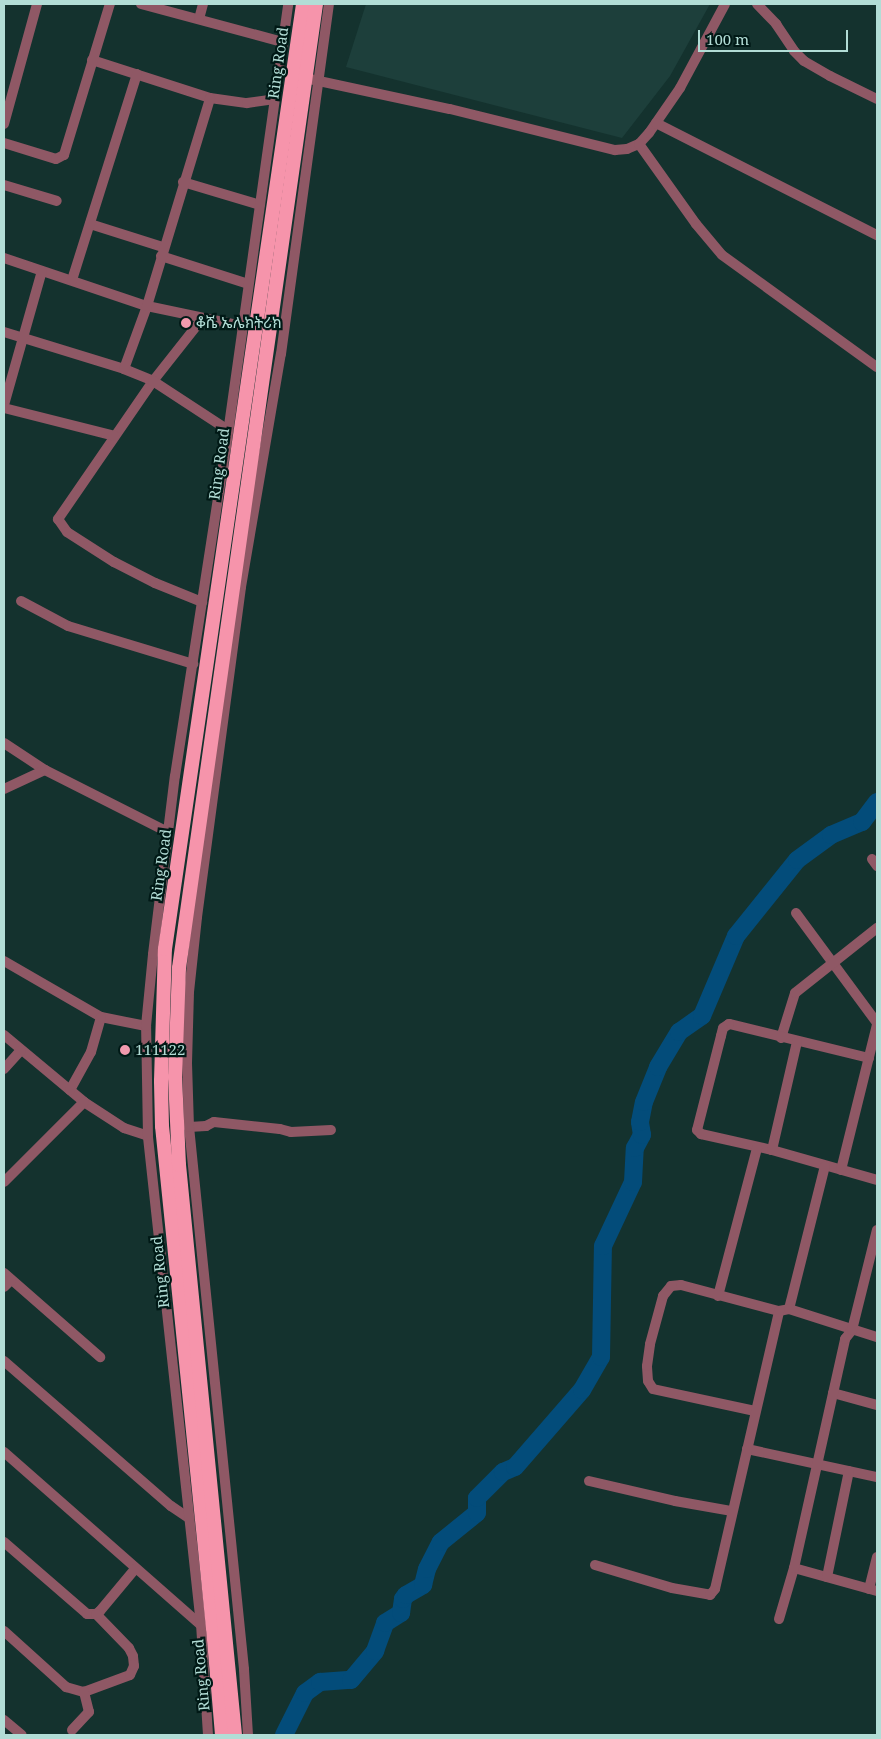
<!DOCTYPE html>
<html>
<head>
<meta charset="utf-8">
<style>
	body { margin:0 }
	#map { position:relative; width:881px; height:1739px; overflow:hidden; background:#14322e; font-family:"Noto Serif","Noto Sans Ethiopic",serif }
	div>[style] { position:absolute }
	.built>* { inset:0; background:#1d3f3b }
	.river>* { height:18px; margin:-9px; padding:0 9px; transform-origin:9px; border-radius:9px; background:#034c7a }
	.minor>* { height:10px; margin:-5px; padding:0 5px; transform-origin:5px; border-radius:5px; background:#8f5865 }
	.tertiary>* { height:10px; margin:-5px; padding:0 5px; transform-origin:5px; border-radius:5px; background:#8f5865 }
	.trunk>* { height:14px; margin:-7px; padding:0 7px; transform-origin:7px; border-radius:7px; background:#f694ab }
	.dots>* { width:14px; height:14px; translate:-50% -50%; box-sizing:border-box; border:2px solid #001916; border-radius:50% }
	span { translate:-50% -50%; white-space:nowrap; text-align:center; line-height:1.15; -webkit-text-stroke:4.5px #001916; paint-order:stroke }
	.street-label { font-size:15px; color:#b2ddd6 }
	.poi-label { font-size:15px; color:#b2ddd6 }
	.left { translate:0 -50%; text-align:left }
	.frame { position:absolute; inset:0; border:5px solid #b2ddd6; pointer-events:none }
	.scale { position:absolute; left:698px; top:30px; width:150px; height:22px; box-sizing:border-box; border:2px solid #b2ddd6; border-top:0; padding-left:6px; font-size:15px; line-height:18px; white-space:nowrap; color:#b2ddd6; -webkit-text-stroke:4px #001916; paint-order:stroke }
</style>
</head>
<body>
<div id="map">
	<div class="built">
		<div style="clip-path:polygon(366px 4px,710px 4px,670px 76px,622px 138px,346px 67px)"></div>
	</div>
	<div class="river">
		<div style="left:284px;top:1735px;width:47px;rotate:-63.4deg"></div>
		<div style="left:305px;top:1693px;width:19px;rotate:-36deg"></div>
		<div style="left:320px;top:1682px;width:31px;rotate:-4deg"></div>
		<div style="left:351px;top:1680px;width:38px;rotate:-50deg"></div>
		<div style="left:375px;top:1651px;width:30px;rotate:-70deg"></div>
		<div style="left:385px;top:1623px;width:19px;rotate:-32deg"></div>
		<div style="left:401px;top:1613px;width:14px;rotate:-82deg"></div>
		<div style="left:403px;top:1599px;width:5px;rotate:-53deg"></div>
		<div style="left:406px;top:1595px;width:20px;rotate:-30deg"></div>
		<div style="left:423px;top:1585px;width:16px;rotate:-76deg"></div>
		<div style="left:427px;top:1569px;width:30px;rotate:-63deg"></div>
		<div style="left:441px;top:1542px;width:46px;rotate:-38.9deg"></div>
		<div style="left:477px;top:1513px;width:15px;rotate:-90deg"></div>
		<div style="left:477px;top:1498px;width:37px;rotate:-45deg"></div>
		<div style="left:503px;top:1472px;width:13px;rotate:-23deg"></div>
		<div style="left:515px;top:1467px;width:102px;rotate:-49deg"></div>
		<div style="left:582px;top:1390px;width:38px;rotate:-60deg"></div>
		<div style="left:601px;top:1357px;width:111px;rotate:-89deg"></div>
		<div style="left:603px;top:1246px;width:71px;rotate:-64.9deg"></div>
		<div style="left:633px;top:1182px;width:34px;rotate:-87deg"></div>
		<div style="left:635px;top:1148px;width:15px;rotate:-62deg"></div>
		<div style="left:642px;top:1135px;width:13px;rotate:-99deg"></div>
		<div style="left:640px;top:1122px;width:20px;rotate:-79deg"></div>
		<div style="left:644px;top:1102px;width:38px;rotate:-68deg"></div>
		<div style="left:658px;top:1067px;width:41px;rotate:-59deg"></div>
		<div style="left:679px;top:1032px;width:28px;rotate:-35deg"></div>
		<div style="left:702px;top:1016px;width:87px;rotate:-67deg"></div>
		<div style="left:736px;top:936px;width:97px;rotate:-51.2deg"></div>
		<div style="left:797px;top:860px;width:42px;rotate:-36.3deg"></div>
		<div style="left:831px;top:835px;width:34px;rotate:-23deg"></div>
		<div style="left:862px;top:822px;width:25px;rotate:-53deg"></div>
	</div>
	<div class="minor">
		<div style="left:141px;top:4px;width:147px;rotate:15deg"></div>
		<div style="left:757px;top:4px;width:28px;rotate:46deg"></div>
		<div style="left:776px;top:24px;width:32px;rotate:56deg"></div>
		<div style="left:794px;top:51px;width:14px;rotate:45deg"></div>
		<div style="left:804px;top:61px;width:30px;rotate:30deg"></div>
		<div style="left:830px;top:76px;width:52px;rotate:26.1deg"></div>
		<div style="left:199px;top:19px;width:16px;rotate:-75deg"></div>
		<div style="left:92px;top:60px;width:124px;rotate:17.9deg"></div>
		<div style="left:210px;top:98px;width:37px;rotate:8deg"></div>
		<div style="left:247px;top:103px;width:28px;rotate:-8deg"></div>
		<div style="left:305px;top:78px;width:148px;rotate:12.1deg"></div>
		<div style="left:450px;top:109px;width:170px;rotate:14deg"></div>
		<div style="left:615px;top:150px;width:12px;rotate:-5deg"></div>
		<div style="left:627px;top:149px;width:13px;rotate:-23deg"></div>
		<div style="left:639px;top:144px;width:15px;rotate:-48deg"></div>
		<div style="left:649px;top:133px;width:55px;rotate:-55.4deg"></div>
		<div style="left:680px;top:88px;width:95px;rotate:-61.8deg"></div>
		<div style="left:656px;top:123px;width:248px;rotate:26.9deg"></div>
		<div style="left:4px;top:124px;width:124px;rotate:-74.6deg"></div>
		<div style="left:4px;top:143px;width:54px;rotate:17.1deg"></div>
		<div style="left:56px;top:159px;width:9px;rotate:-27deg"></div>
		<div style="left:64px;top:155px;width:158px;rotate:-73.1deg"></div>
		<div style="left:639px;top:144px;width:98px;rotate:54.5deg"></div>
		<div style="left:696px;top:224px;width:40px;rotate:50deg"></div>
		<div style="left:722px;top:255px;width:191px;rotate:35.9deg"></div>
		<div style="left:183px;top:182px;width:80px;rotate:16.6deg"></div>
		<div style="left:4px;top:185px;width:55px;rotate:16.8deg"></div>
		<div style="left:90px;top:224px;width:77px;rotate:17.5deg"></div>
		<div style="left:161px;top:256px;width:91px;rotate:17.8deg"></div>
		<div style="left:4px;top:258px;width:151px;rotate:18.6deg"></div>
		<div style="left:147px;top:306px;width:98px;rotate:11.8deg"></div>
		<div style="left:72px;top:280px;width:216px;rotate:-72.5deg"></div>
		<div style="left:202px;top:319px;width:79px;rotate:128.3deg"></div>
		<div style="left:153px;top:381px;width:168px;rotate:124.5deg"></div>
		<div style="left:58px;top:519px;width:16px;rotate:55deg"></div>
		<div style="left:67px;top:532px;width:56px;rotate:32.6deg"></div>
		<div style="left:114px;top:562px;width:46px;rotate:27.1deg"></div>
		<div style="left:155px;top:583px;width:51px;rotate:22deg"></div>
		<div style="left:4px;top:332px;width:126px;rotate:17.1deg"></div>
		<div style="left:124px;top:369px;width:31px;rotate:22deg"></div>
		<div style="left:153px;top:381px;width:90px;rotate:33.2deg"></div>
		<div style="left:124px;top:369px;width:67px;rotate:-69.9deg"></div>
		<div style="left:147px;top:306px;width:217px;rotate:-73.1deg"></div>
		<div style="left:4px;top:405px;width:139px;rotate:-74.2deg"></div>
		<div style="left:4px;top:408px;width:114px;rotate:14.2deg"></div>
		<div style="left:21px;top:601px;width:53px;rotate:28deg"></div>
		<div style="left:68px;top:626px;width:131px;rotate:16.9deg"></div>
		<div style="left:4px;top:743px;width:49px;rotate:33.4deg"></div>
		<div style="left:4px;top:789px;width:45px;rotate:-24.9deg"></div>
		<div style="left:45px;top:770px;width:138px;rotate:26.8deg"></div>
		<div style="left:872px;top:859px;width:9px;rotate:54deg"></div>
		<div style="left:796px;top:913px;width:137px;rotate:53.6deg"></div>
		<div style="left:4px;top:961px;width:112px;rotate:30deg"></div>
		<div style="left:101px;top:1017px;width:46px;rotate:11.3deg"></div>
		<div style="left:4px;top:1035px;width:104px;rotate:39.9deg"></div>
		<div style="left:84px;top:1102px;width:48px;rotate:33deg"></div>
		<div style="left:124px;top:1128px;width:25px;rotate:18deg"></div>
		<div style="left:781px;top:1038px;width:47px;rotate:-72.7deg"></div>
		<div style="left:795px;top:993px;width:105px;rotate:-38.4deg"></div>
		<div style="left:869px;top:1058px;width:144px;rotate:-166.3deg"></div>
		<div style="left:729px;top:1024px;width:7px;rotate:146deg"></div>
		<div style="left:723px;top:1028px;width:8px;rotate:104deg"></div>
		<div style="left:721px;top:1036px;width:97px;rotate:104.3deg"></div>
		<div style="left:697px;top:1130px;width:6px;rotate:45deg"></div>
		<div style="left:701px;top:1134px;width:73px;rotate:12.7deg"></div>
		<div style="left:772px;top:1150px;width:109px;rotate:15.9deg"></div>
		<div style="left:4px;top:1069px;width:25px;rotate:-48deg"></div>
		<div style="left:70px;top:1090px;width:43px;rotate:-61.1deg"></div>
		<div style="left:91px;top:1052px;width:36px;rotate:-74deg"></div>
		<div style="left:189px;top:1127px;width:17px;rotate:-3deg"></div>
		<div style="left:206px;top:1126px;width:9px;rotate:-27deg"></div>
		<div style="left:214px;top:1122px;width:66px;rotate:6.1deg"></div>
		<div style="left:280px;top:1129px;width:11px;rotate:15deg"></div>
		<div style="left:291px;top:1132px;width:40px;rotate:-2.9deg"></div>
		<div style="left:772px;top:1150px;width:111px;rotate:-77deg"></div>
		<div style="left:841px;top:1170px;width:150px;rotate:-76.1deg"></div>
		<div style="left:4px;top:1182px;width:113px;rotate:-45deg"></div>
		<div style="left:4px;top:1273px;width:128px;rotate:41.2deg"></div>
		<div style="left:4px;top:1287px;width:10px;rotate:-45deg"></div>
		<div style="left:718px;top:1296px;width:153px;rotate:-75.2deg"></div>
		<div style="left:789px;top:1309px;width:147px;rotate:-75.9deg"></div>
		<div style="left:4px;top:1361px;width:221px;rotate:41deg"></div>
		<div style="left:171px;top:1506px;width:22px;rotate:34deg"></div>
		<div style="left:833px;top:1393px;width:46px;rotate:15.3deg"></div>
		<div style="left:755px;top:1411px;width:104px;rotate:-167.8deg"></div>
		<div style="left:653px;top:1389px;width:9px;rotate:-122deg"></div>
		<div style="left:648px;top:1381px;width:15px;rotate:-94deg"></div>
		<div style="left:647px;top:1366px;width:22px;rotate:-82deg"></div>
		<div style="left:650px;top:1344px;width:50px;rotate:-74.8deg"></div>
		<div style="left:663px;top:1296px;width:13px;rotate:-51deg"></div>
		<div style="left:671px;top:1286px;width:10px;rotate:-6deg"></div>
		<div style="left:681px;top:1285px;width:101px;rotate:14.9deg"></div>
		<div style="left:779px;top:1311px;width:10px;rotate:-11deg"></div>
		<div style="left:789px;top:1309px;width:92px;rotate:17.7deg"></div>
		<div style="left:747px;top:1449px;width:133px;rotate:12.2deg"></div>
		<div style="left:4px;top:1452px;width:262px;rotate:41.3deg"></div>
		<div style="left:589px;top:1481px;width:88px;rotate:13.1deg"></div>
		<div style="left:675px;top:1501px;width:58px;rotate:10deg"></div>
		<div style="left:4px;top:1542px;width:110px;rotate:40.9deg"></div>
		<div style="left:87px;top:1614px;width:9px"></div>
		<div style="left:96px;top:1614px;width:5px;rotate:-37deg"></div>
		<div style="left:100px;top:1611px;width:55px;rotate:-50.2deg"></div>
		<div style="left:595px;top:1565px;width:80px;rotate:16.6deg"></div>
		<div style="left:672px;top:1588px;width:39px;rotate:10deg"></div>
		<div style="left:710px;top:1595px;width:8px;rotate:-50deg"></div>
		<div style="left:715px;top:1589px;width:285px;rotate:-77deg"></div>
		<div style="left:794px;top:1568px;width:86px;rotate:15.5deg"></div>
		<div style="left:827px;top:1577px;width:108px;rotate:-78.3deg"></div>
		<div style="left:869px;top:1589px;width:33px;rotate:-76deg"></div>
		<div style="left:779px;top:1619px;width:53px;rotate:-73.6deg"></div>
		<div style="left:794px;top:1568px;width:235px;rotate:-77.4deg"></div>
		<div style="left:845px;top:1339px;width:11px;rotate:-52deg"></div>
		<div style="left:852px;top:1330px;width:103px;rotate:-76deg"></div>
		<div style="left:4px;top:1631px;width:84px;rotate:42.1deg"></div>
		<div style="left:66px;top:1687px;width:19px;rotate:16deg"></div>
		<div style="left:84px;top:1692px;width:49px;rotate:-20.3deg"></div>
		<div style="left:130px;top:1675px;width:10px;rotate:-66deg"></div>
		<div style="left:134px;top:1666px;width:10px;rotate:-96deg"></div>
		<div style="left:133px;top:1656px;width:9px;rotate:-117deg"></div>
		<div style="left:129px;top:1648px;width:47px;rotate:-134.1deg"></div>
		<div style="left:4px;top:1720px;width:23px;rotate:40deg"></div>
		<div style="left:72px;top:1730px;width:25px;rotate:-47deg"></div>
		<div style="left:89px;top:1712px;width:21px;rotate:-104deg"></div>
	</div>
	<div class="tertiary">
		<div style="left:208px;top:1735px;width:110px;rotate:-93.6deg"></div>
		<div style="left:201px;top:1625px;width:492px;rotate:-96.2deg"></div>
		<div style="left:148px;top:1136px;width:110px;rotate:-91deg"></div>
		<div style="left:146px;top:1026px;width:72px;rotate:-84.4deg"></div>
		<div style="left:153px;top:954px;width:179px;rotate:-83deg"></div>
		<div style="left:175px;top:776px;width:333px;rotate:-81.2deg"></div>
		<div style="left:226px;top:447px;width:447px;rotate:-82deg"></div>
		<div style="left:248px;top:1735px;width:66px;rotate:-93.5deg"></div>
		<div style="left:244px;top:1669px;width:545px;rotate:-95.79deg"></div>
		<div style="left:189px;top:1127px;width:64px;rotate:-91.8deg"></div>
		<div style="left:187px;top:1063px;width:71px;rotate:-88.4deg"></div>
		<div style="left:189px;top:992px;width:75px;rotate:-83.9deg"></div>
		<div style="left:197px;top:917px;width:333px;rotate:-82.4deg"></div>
		<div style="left:241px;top:587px;width:236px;rotate:-80.3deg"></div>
		<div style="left:281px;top:354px;width:353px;rotate:-82.2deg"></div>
	</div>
	<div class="trunk">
		<div style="left:222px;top:1735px;width:107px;rotate:-94.8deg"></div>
		<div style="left:213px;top:1628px;width:505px;rotate:-95.8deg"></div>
		<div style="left:162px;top:1126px;width:45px;rotate:-91.3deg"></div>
		<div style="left:161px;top:1081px;width:132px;rotate:-88.3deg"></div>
		<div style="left:165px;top:949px;width:955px;rotate:-81.69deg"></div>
		<div style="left:235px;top:1735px;width:573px;rotate:-95.61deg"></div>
		<div style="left:179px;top:1165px;width:88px;rotate:-92.6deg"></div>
		<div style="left:175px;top:1077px;width:109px;rotate:-87.9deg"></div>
		<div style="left:179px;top:968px;width:974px;rotate:-81.91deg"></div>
	</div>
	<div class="dots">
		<div style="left:186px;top:323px;background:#f29aae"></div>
		<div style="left:125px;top:1050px;background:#f29aae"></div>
	</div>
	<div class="street-label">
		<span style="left:278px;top:63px;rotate:-82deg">Ring Road</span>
		<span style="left:219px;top:464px;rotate:-82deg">Ring Road</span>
		<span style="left:161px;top:865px;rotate:-82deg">Ring Road</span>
		<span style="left:160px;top:1272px;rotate:-96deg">Ring Road</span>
		<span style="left:201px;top:1675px;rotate:-95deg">Ring Road</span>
	</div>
	<div class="poi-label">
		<span class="left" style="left:196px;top:323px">ቆሼ ኤሌክትሪክ</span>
		<span class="left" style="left:135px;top:1050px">111122</span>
	</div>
	<div class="frame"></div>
	<div class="scale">100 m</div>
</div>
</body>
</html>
